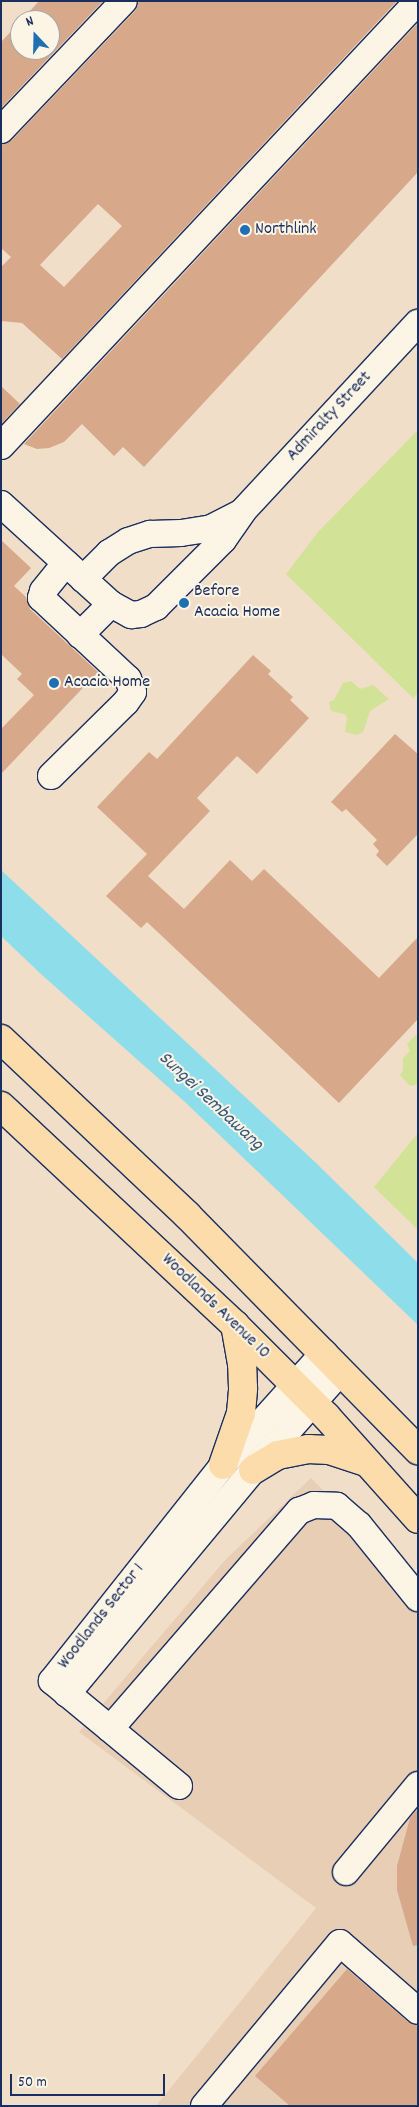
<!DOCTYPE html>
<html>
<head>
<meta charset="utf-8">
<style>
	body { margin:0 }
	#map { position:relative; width:419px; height:2107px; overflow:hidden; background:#f1dec9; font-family:Dekko,sans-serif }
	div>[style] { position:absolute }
	.built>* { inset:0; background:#e9ceb6 }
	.green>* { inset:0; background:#d2e296 }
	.water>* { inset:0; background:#8dddeb }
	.building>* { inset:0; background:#d7a889 }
	.roads { filter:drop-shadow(1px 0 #1b2f5e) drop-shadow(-1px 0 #1b2f5e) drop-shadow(0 1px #1b2f5e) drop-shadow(0 -1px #1b2f5e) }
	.minor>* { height:26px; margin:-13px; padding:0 13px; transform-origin:13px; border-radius:13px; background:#fcf5e5 }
	.major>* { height:28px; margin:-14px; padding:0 14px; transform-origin:14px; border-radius:14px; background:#fddcac }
	.dots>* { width:14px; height:14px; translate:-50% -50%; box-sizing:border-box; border:2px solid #fcf5e5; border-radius:50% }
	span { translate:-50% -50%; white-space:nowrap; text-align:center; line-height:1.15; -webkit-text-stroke:4px #fcf5e5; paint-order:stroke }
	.poi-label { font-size:18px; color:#1b2f5e }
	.left { translate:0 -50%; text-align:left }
	.street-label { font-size:18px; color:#1b2f5e }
	.water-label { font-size:19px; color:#385a81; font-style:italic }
	.frame { position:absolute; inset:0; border:2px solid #1b2f5e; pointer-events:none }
	.north { position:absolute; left:10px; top:10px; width:50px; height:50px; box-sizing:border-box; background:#fcf5e5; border:1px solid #a2a6af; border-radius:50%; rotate:339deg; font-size:14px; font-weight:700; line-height:20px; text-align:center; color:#1b2f5e }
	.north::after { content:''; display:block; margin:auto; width:18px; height:22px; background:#1f6fb2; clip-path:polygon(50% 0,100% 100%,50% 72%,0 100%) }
	.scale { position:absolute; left:10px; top:2074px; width:155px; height:22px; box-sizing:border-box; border:2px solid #1b2f5e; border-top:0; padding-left:6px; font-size:15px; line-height:18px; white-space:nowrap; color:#1b2f5e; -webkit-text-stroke:4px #fcf5e5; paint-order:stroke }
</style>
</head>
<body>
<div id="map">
	<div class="built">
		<div style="clip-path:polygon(311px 1478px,418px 1585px,418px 2106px,156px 2106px,316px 1908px,79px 1732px,226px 1559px)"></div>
	</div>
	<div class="green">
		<div style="clip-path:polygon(418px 430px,418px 693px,413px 698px,286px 574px,318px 532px)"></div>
		<div style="clip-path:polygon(351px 681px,360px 689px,373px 685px,389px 699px,370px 711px,363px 732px,356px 735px,345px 732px,347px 717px,344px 714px,331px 711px,329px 702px,334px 700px,343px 683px)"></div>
		<div style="clip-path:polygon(418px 1033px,418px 1084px,410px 1086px,400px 1075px,403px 1070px,403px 1058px,410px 1051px,407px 1044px)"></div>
		<div style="clip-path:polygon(418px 1133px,418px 1230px,374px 1187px)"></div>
	</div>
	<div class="water">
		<div style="clip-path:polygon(1px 870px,314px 1161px,418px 1263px,418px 1325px,185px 1102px,42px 975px,1px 936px)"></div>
	</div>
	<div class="building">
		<div style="clip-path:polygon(39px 1px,103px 1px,1px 108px,1px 42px,20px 22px,20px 50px,50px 50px,50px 20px,22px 20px)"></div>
		<div style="clip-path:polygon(evenodd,139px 1px,397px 1px,62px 359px,22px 323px,1px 321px,1px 267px,11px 257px,1px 248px,1px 145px,12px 140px,135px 11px,139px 1px,98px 204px,122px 226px,64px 287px,40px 265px,98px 204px)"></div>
		<div style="clip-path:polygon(418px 23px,418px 172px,144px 467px,123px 447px,114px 456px,82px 424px,64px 442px,49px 448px,37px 449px,24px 444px)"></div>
		<div style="clip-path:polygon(1px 386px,20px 404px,1px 424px)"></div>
		<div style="clip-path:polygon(1px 540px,31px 568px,14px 586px,26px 597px,30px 609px,98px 672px,1px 774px,1px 729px,34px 695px,17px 679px,22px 674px,1px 654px)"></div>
		<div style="clip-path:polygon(253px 655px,271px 671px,268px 674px,293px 697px,290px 700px,309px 718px,257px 774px,237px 756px,197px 798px,210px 811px,148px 876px,184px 909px,230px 860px,252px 881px,264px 869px,379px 978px,418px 937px,418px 1019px,339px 1103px,147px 922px,141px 928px,106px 896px,147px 854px,97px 807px,149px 752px,157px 759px)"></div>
		<div style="clip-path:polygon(395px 734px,418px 754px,418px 834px,387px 866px,376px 855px,379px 851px,373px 844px,377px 840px,346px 809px,342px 812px,331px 802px)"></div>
		<div style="clip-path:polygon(417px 1810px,418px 1945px,413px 1946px,397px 1890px,397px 1866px,410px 1818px)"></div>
		<div style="clip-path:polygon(347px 1969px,408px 2022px,418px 2026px,418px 2106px,290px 2106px,255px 2076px)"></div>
	</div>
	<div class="roads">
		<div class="minor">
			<div style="left:1px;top:130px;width:178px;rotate:-46.4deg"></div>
			<div style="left:1px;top:446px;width:610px;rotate:-46.86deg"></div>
			<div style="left:1px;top:504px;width:149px;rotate:42.3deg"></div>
			<div style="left:111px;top:604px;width:23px;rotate:29deg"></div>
			<div style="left:131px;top:615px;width:10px;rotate:-6deg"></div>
			<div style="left:141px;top:614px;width:17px;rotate:-25deg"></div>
			<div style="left:156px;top:607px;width:95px;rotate:-45deg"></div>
			<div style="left:223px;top:540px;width:35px;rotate:-55deg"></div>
			<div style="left:243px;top:511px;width:257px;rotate:-47.1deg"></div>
			<div style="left:83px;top:579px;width:37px;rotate:-45deg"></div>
			<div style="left:109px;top:553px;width:22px;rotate:-32deg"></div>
			<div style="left:128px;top:541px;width:23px;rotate:-18deg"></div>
			<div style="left:150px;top:534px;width:31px;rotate:-2deg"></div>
			<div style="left:181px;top:533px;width:30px;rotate:-9deg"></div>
			<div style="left:211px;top:528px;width:33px;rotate:-27deg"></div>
			<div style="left:80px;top:635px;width:44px;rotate:-45deg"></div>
			<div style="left:51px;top:776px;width:105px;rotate:-44.6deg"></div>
			<div style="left:126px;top:702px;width:12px;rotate:-55deg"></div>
			<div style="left:133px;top:692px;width:14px;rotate:-111deg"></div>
			<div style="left:128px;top:679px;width:119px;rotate:-137deg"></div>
			<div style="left:41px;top:598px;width:7px;rotate:-74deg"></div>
			<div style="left:43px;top:591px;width:36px;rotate:-51deg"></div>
			<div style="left:67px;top:1694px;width:291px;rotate:-50.3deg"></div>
			<div style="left:253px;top:1470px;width:132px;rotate:-48.4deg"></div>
			<div style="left:110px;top:1729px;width:289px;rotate:-49.1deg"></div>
			<div style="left:299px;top:1511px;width:16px;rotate:-22deg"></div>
			<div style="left:314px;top:1505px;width:23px;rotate:2deg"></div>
			<div style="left:337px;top:1506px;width:29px;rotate:41deg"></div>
			<div style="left:359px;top:1525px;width:94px;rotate:51.1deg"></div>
			<div style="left:179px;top:1786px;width:165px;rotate:-140.4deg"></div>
			<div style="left:52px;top:1681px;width:275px;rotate:-51.6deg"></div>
			<div style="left:223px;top:1465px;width:151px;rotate:-48deg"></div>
			<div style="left:346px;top:1872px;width:113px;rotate:-50.4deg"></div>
			<div style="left:204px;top:2106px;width:212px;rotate:-50.2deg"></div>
			<div style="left:340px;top:1943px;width:103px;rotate:41.1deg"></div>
		</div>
		<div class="major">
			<div style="left:1px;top:1039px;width:256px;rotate:43.4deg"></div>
			<div style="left:187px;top:1215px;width:330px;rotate:45.5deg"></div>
			<div style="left:1px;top:1106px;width:320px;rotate:43.1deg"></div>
			<div style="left:235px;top:1325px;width:129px;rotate:45deg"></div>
			<div style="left:326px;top:1416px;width:138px;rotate:48.2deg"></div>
			<div style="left:223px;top:1465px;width:55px;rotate:-70.9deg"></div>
			<div style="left:241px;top:1413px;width:25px;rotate:-85deg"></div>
			<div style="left:243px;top:1388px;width:24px;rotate:-92deg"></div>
			<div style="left:242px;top:1364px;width:40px;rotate:-100deg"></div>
			<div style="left:253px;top:1470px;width:29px;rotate:-31deg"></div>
			<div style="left:278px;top:1455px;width:31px;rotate:-11deg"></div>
			<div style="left:308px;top:1449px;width:21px;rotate:3deg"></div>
			<div style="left:329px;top:1450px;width:40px;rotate:18deg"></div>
		</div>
	</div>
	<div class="dots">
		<div style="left:245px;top:230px;background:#1f6fb2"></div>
		<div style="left:184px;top:603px;background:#1f6fb2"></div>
		<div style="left:54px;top:683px;background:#1f6fb2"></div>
	</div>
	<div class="poi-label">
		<span class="left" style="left:255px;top:230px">Northlink</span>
		<span class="left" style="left:194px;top:603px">Before<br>Acacia Home</span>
		<span class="left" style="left:64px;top:683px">Acacia Home</span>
	</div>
	<div class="street-label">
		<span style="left:330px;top:417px;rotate:-47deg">Admiralty Street</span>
		<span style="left:215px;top:1307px;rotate:44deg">Woodlands Avenue 10</span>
		<span style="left:102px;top:1617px;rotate:-52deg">Woodlands Sector 1</span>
	</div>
	<div class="water-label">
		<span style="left:210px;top:1102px;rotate:43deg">Sungei Sembawang</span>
	</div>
	<div class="frame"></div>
	<div class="north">N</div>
	<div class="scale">50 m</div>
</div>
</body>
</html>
